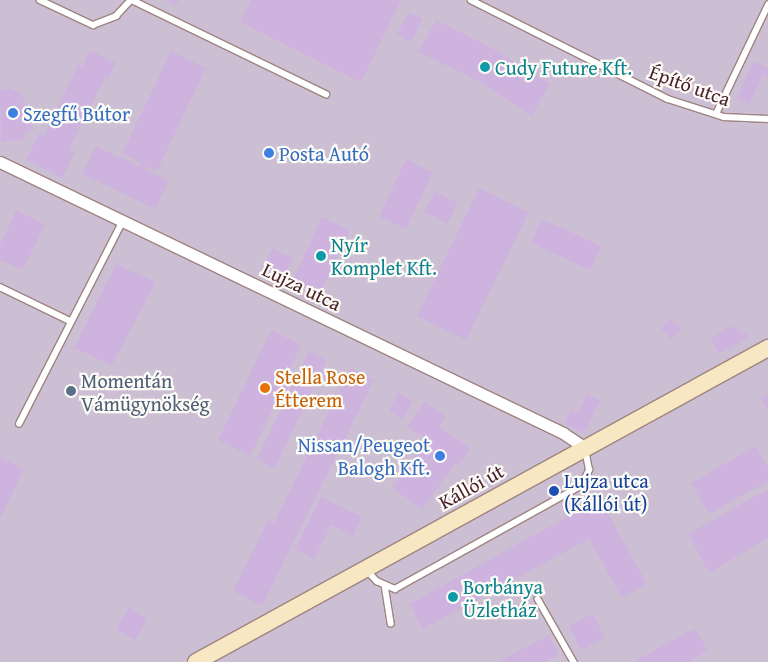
<!DOCTYPE html>
<html>
<head>
<meta charset="utf-8">
<style>
	body { margin:0 }
	#map { position:relative; width:768px; height:662px; overflow:hidden; background:#f2ead3; font-family:"Gentium Book Plus",serif }
	div>[style] { position:absolute }
	.industrial>* { inset:0; background:#ccbfd4 }
	.building>* { inset:0; background:#ceb3df }
	.roads { filter:drop-shadow(1px 0 #9e847f) drop-shadow(-1px 0 #9e847f) drop-shadow(0 1px #9e847f) drop-shadow(0 -1px #9e847f) }
	.lane>* { height:5.5px; margin:-2.75px; padding:0 2.75px; transform-origin:2.75px; border-radius:2.75px; background:#fff }
	.street>* { height:11px; margin:-5.5px; padding:0 5.5px; transform-origin:5.5px; border-radius:5.5px; background:#fff }
	.secondary>* { height:16px; margin:-8px; padding:0 8px; transform-origin:8px; border-radius:8px; background:#f7e8c3 }
	.dots>* { width:14px; height:14px; translate:-50% -50%; box-sizing:border-box; border:2px solid #fdfcf7; border-radius:50% }
	span { translate:-50% -50%; white-space:nowrap; text-align:center; line-height:1.15; -webkit-text-stroke:4.5px #fdfcf7; paint-order:stroke }
	.culture-label { font-size:20px; color:#0d838f }
	.left { translate:0 -50%; text-align:left }
	.street-label { font-size:20px; color:#4a1f2b }
	.shop-label { font-size:20px; color:#366cbe }
	.right { translate:-100% -50%; text-align:right }
	.food-label { font-size:20px; color:#c56008 }
	.service-label { font-size:20px; color:#4e5e75 }
	.transit-label { font-size:20px; color:#164399 }
</style>
</head>
<body>
<div id="map">
	<div class="industrial">
		<div style="clip-path:polygon(0 0,768px 0,768px 662px,0 662px)"></div>
	</div>
	<div class="building">
		<div style="clip-path:polygon(166px 0,179px 0,176px 5px)"></div>
		<div style="clip-path:polygon(251px 0,401px 0,361px 82px,240px 22px)"></div>
		<div style="clip-path:polygon(409px 12px,423px 19px,411px 42px,397px 34px)"></div>
		<div style="clip-path:polygon(436px 20px,495px 50px,550px 84px,532px 116px,478px 81px,418px 52px)"></div>
		<div style="clip-path:polygon(90px 50px,116px 63px,108px 79px,105px 78px,69px 149px,75px 152px,62px 178px,26px 160px,39px 133px,44px 136px,78px 65px,82px 67px)"></div>
		<div style="clip-path:polygon(171px 51px,206px 68px,157px 171px,146px 166px,145px 169px,169px 181px,155px 209px,82px 174px,96px 146px,139px 166px,140px 162px,122px 154px)"></div>
		<div style="clip-path:polygon(754px 61px,768px 68px,768px 78px,763px 75px,749px 105px,736px 99px)"></div>
		<div style="clip-path:polygon(9px 88px,21px 93px,28px 108px,25px 118px,34px 128px,24px 134px,26px 139px,1px 142px,0 91px)"></div>
		<div style="clip-path:polygon(406px 159px,433px 172px,406px 229px,379px 217px)"></div>
		<div style="clip-path:polygon(479px 188px,529px 212px,466px 340px,417px 316px)"></div>
		<div style="clip-path:polygon(435px 191px,458px 203px,447px 224px,424px 212px)"></div>
		<div style="clip-path:polygon(16px 210px,45px 224px,23px 270px,0 260px,0 245px)"></div>
		<div style="clip-path:polygon(322px 217px,350px 230px,319px 296px,292px 282px)"></div>
		<div style="clip-path:polygon(542px 219px,601px 246px,590px 270px,531px 243px)"></div>
		<div style="clip-path:polygon(272px 248px,293px 258px,282px 280px,261px 270px)"></div>
		<div style="clip-path:polygon(116px 264px,156px 282px,112px 365px,74px 348px)"></div>
		<div style="clip-path:polygon(671px 319px,681px 329px,671px 339px,661px 329px)"></div>
		<div style="clip-path:polygon(731px 326px,751px 337px,719px 353px,710px 339px)"></div>
		<div style="clip-path:polygon(271px 330px,301px 345px,286px 377px,291px 379px,283px 398px,279px 396px,250px 456px,218px 440px)"></div>
		<div style="clip-path:polygon(309px 351px,327px 360px,274px 469px,257px 459px)"></div>
		<div style="clip-path:polygon(350px 368px,374px 380px,262px 606px,233px 591px,268px 520px,274px 523px)"></div>
		<div style="clip-path:polygon(398px 393px,413px 400px,403px 419px,389px 411px)"></div>
		<div style="clip-path:polygon(587px 394px,600px 400px,586px 430px,581px 432px,564px 424px,571px 409px,578px 413px)"></div>
		<div style="clip-path:polygon(768px 394px,768px 411px,761px 398px)"></div>
		<div style="clip-path:polygon(424px 402px,446px 417px,439px 426px,470px 448px,458px 466px,455px 463px,423px 509px,392px 488px,426px 439px,407px 426px)"></div>
		<div style="clip-path:polygon(756px 446px,768px 468px,768px 481px,709px 514px,691px 483px)"></div>
		<div style="clip-path:polygon(0 457px,24px 469px,0 519px)"></div>
		<div style="clip-path:polygon(768px 489px,768px 538px,709px 573px,688px 534px)"></div>
		<div style="clip-path:polygon(321px 497px,362px 517px,353px 536px,331px 525px,314px 559px,295px 549px)"></div>
		<div style="clip-path:polygon(600px 499px,647px 584px,622px 598px,589px 539px,423px 629px,409px 604px)"></div>
		<div style="clip-path:polygon(128px 608px,147px 619px,135px 640px,116px 629px)"></div>
		<div style="clip-path:polygon(593px 613px,605px 638px,581px 650px,569px 626px)"></div>
		<div style="clip-path:polygon(695px 628px,708px 651px,687px 662px,633px 662px)"></div>
		<div style="clip-path:polygon(549px 635px,559px 655px,545px 662px,498px 662px)"></div>
	</div>
	<div class="roads">
		<div class="lane">
			<div style="left:40px;top:0;width:59px;rotate:25.3deg"></div>
			<div style="left:93px;top:25px;width:25px;rotate:-21deg"></div>
			<div style="left:116px;top:16px;width:22px;rotate:-47deg"></div>
			<div style="left:132px;top:0;width:216px;rotate:25.9deg"></div>
			<div style="left:471px;top:0;width:220px;rotate:26.7deg"></div>
			<div style="left:668px;top:99px;width:59px;rotate:17.8deg"></div>
			<div style="left:724px;top:117px;width:44px;rotate:2.6deg"></div>
			<div style="left:716px;top:114px;width:121px;rotate:-64.5deg"></div>
			<div style="left:0;top:287px;width:78px;rotate:25.9deg"></div>
			<div style="left:19px;top:424px;width:228px;rotate:-62.9deg"></div>
			<div style="left:367px;top:570px;width:15px;rotate:48deg"></div>
			<div style="left:377px;top:581px;width:20px;rotate:24deg"></div>
			<div style="left:395px;top:589px;width:213px;rotate:-29deg"></div>
			<div style="left:581px;top:486px;width:18px;rotate:-63deg"></div>
			<div style="left:589px;top:470px;width:20px;rotate:-101deg"></div>
			<div style="left:385px;top:585px;width:39px;rotate:81deg"></div>
			<div style="left:538px;top:599px;width:73px;rotate:60.3deg"></div>
		</div>
		<div class="street">
			<div style="left:0;top:162px;width:625px;rotate:25.7deg"></div>
			<div style="left:563px;top:433px;width:27px;rotate:34deg"></div>
		</div>
		<div class="secondary">
			<div style="left:196px;top:662px;width:653px;rotate:-28.76deg"></div>
		</div>
	</div>
	<div class="dots">
		<div style="left:485px;top:67px;background:#0f9aa8"></div>
		<div style="left:13px;top:113px;background:#3f7fe0"></div>
		<div style="left:269px;top:153px;background:#3f7fe0"></div>
		<div style="left:321px;top:256px;background:#0f9aa8"></div>
		<div style="left:265px;top:388px;background:#e8710a"></div>
		<div style="left:71px;top:391px;background:#5c6f8a"></div>
		<div style="left:440px;top:456px;background:#3f7fe0"></div>
		<div style="left:554px;top:491px;background:#1a4fb4"></div>
		<div style="left:453px;top:597px;background:#0f9aa8"></div>
	</div>
	<div class="culture-label">
		<span class="left" style="left:495px;top:67px">Cudy Future Kft.</span>
		<span class="left" style="left:331px;top:256px">Nyír<br>Komplet Kft.</span>
		<span class="left" style="left:463px;top:598px">Borbánya<br>Üzletház</span>
	</div>
	<div class="street-label">
		<span style="left:690px;top:85px;rotate:20deg">Építő utca</span>
		<span style="left:302px;top:286px;rotate:26deg">Lujza utca</span>
		<span style="left:471px;top:486px;rotate:-29deg">Kállói út</span>
	</div>
	<div class="shop-label">
		<span class="left" style="left:23px;top:113px">Szegfű Bútor</span>
		<span class="left" style="left:279px;top:153px">Posta Autó</span>
		<span class="right" style="left:430px;top:456px">Nissan/Peugeot<br>Balogh Kft.</span>
	</div>
	<div class="food-label">
		<span class="left" style="left:275px;top:388px">Stella Rose<br>Étterem</span>
	</div>
	<div class="service-label">
		<span class="left" style="left:81px;top:392px">Momentán<br>Vámügynökség</span>
	</div>
	<div class="transit-label">
		<span class="left" style="left:564px;top:492px">Lujza utca<br>(Kállói út)</span>
	</div>
</div>
</body>
</html>
